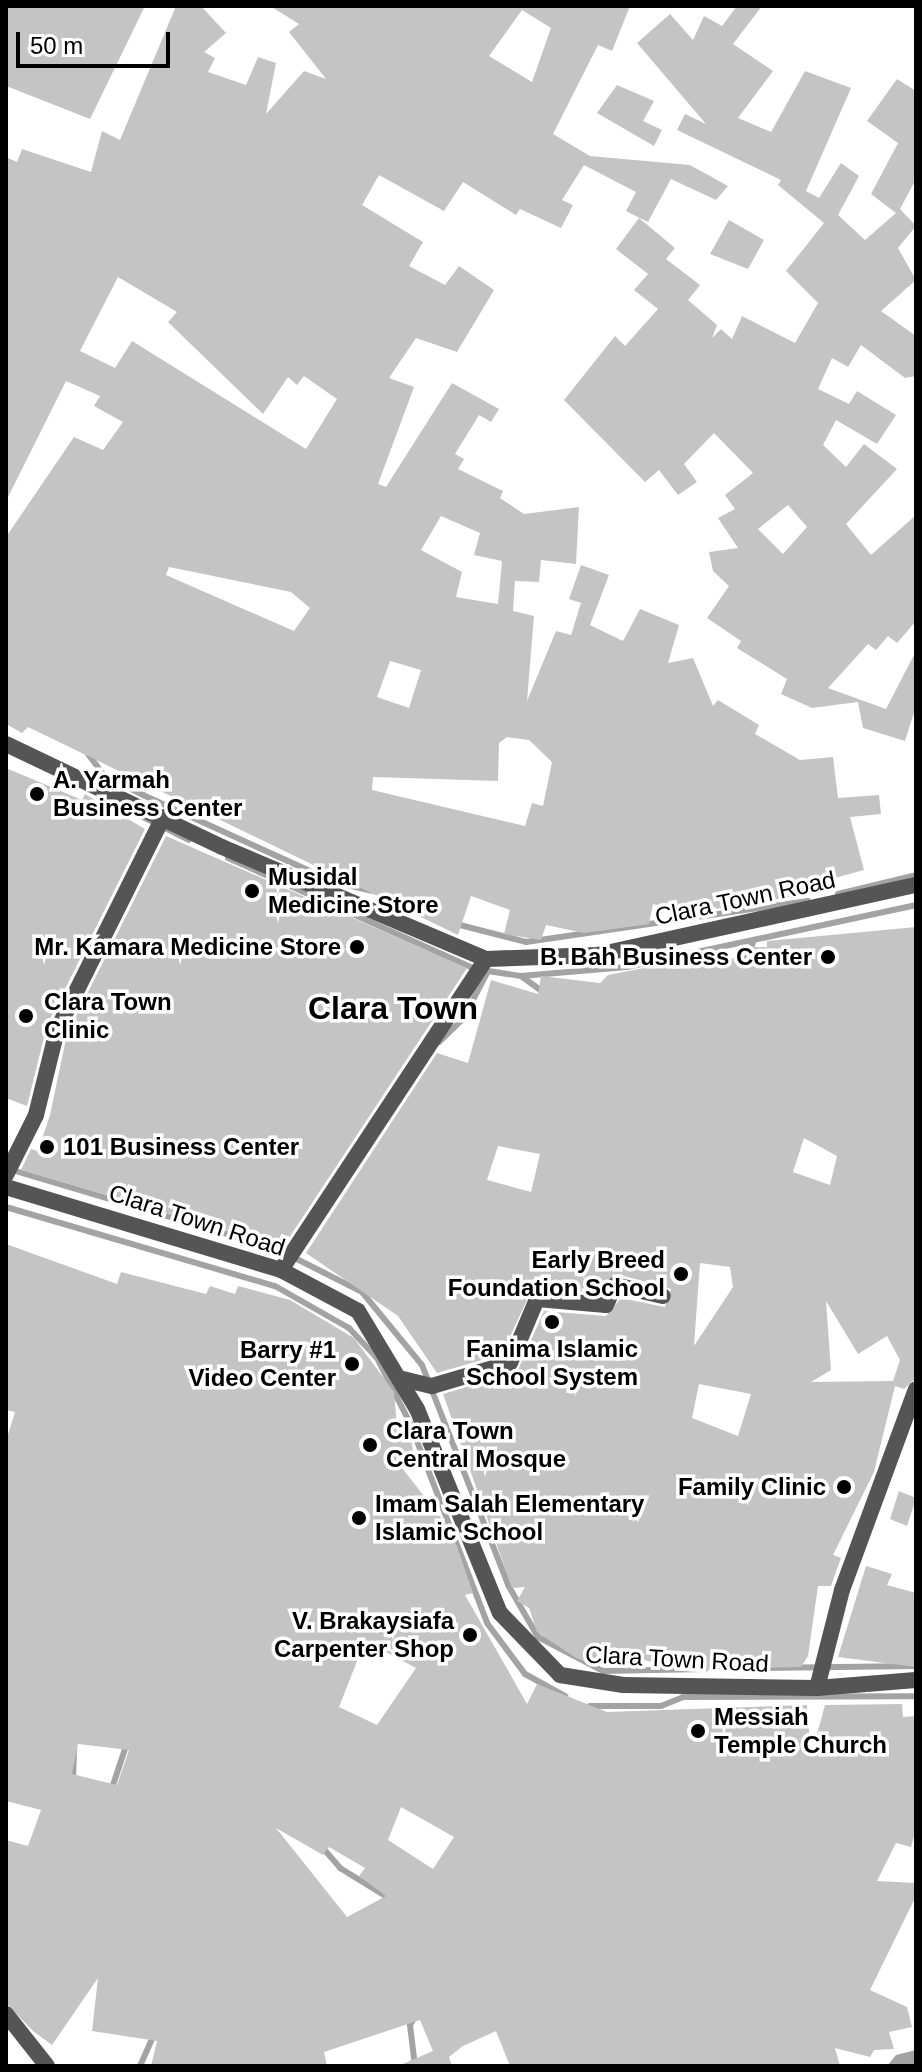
<!DOCTYPE html>
<html>
<head>
<meta charset="utf-8">
<style>
	body { margin:0 }
	#map { position:relative; width:922px; height:2072px; overflow:hidden; background:#fff; font-family:Arial,sans-serif }
	div>[style] { position:absolute }
	.water>* { inset:0; background:#a3a3a3 }
	.stream>* { height:6px; margin:-3px; padding:0 3px; transform-origin:3px; border-radius:3px; background:#a3a3a3 }
	.building>* { inset:0; background:#c4c4c4 }
	.street>* { height:16px; margin:-8px; padding:0 8px; transform-origin:8px; border-radius:8px; background:#555 }
	.dots>* { width:22px; height:22px; translate:-50% -50%; box-sizing:border-box; border:4px solid #fff; border-radius:50% }
	span { translate:-50% -50%; white-space:nowrap; text-align:center; line-height:1.15; -webkit-text-stroke:7px #fff; paint-order:stroke }
	.poi-label { font-size:24px; color:#000; font-weight:700 }
	.left { translate:0 -50%; text-align:left }
	.right { translate:-100% -50%; text-align:right }
	.street-label { font-size:24px; color:#000 }
	.district-label { font-size:32px; color:#000; font-weight:700 }
	.frame { position:absolute; inset:0; border:8px solid #000; pointer-events:none }
	.scale { position:absolute; left:16px; top:32px; width:154px; height:36px; box-sizing:border-box; border:4px solid #000; border-top:0; padding-left:10px; font-size:24px; line-height:28px; white-space:nowrap; color:#000; -webkit-text-stroke:6px #fff; paint-order:stroke }
</style>
</head>
<body>
<div id="map">
	<div class="water">
		<div style="clip-path:polygon(916px 2050px,916px 2066px,887px 2066px,896px 2055px)"></div>
	</div>
	<div class="stream">
		<div style="left:85px;top:750px;width:31px;rotate:53deg"></div>
		<div style="left:104px;top:775px;width:44px;rotate:27.1deg"></div>
		<div style="left:143px;top:795px;width:210px;rotate:24.5deg"></div>
		<div style="left:334px;top:882px;width:39px;rotate:13deg"></div>
		<div style="left:135px;top:813px;width:60px;rotate:26.6deg"></div>
		<div style="left:228px;top:858px;width:271px;rotate:24.2deg"></div>
		<div style="left:475px;top:969px;width:47px;rotate:8.7deg"></div>
		<div style="left:521px;top:976px;width:106px;rotate:-4.9deg"></div>
		<div style="left:627px;top:967px;width:296px;rotate:-12.1deg"></div>
		<div style="left:838px;top:894px;width:80px;rotate:-13.7deg"></div>
		<div style="left:456px;top:924px;width:72px;rotate:14.4deg"></div>
		<div style="left:526px;top:942px;width:285px;rotate:-8.3deg"></div>
		<div style="left:745px;top:963px;width:22px;rotate:-69deg"></div>
		<div style="left:521px;top:976px;width:29px;rotate:36deg"></div>
		<div style="left:439px;top:1042px;width:33px;rotate:-44deg"></div>
		<div style="left:463px;top:1019px;width:54px;rotate:-62.5deg"></div>
		<div style="left:12px;top:1170px;width:277px;rotate:16.6deg"></div>
		<div style="left:277px;top:1249px;width:95px;rotate:26.8deg"></div>
		<div style="left:362px;top:1292px;width:94px;rotate:50.6deg"></div>
		<div style="left:422px;top:1365px;width:236px;rotate:68.6deg"></div>
		<div style="left:508px;top:1585px;width:60px;rotate:60deg"></div>
		<div style="left:538px;top:1637px;width:73px;rotate:27.6deg"></div>
		<div style="left:603px;top:1671px;width:102px;rotate:-1.1deg"></div>
		<div style="left:6px;top:1207px;width:280px;rotate:16.4deg"></div>
		<div style="left:275px;top:1286px;width:85px;rotate:29.6deg"></div>
		<div style="left:349px;top:1328px;width:41px;rotate:47deg"></div>
		<div style="left:377px;top:1358px;width:73px;rotate:63.1deg"></div>
		<div style="left:410px;top:1423px;width:214px;rotate:68.9deg"></div>
		<div style="left:487px;top:1623px;width:64px;rotate:53.3deg"></div>
		<div style="left:525px;top:1674px;width:46px;rotate:28.8deg"></div>
		<div style="left:756px;top:1668px;width:160px;rotate:-0.7deg"></div>
		<div style="left:590px;top:1706px;width:71px"></div>
		<div style="left:661px;top:1706px;width:24px;rotate:-22deg"></div>
		<div style="left:683px;top:1697px;width:233px;rotate:-0.2deg"></div>
		<div style="left:73px;top:1779px;width:38px;rotate:-88deg"></div>
		<div style="left:111px;top:1791px;width:47px;rotate:-71.6deg"></div>
		<div style="left:322px;top:1847px;width:28px;rotate:49deg"></div>
		<div style="left:340px;top:1868px;width:61px;rotate:31.6deg"></div>
		<div style="left:140px;top:2066px;width:36px;rotate:-66deg"></div>
		<div style="left:415px;top:2066px;width:41px;rotate:-97deg"></div>
		<div style="left:410px;top:2025px;width:9px;rotate:-58deg"></div>
	</div>
	<div class="building">
		<div style="clip-path:polygon(6px 6px,145px 6px,90px 119px,6px 86px)"></div>
		<div style="clip-path:polygon(evenodd,176px 6px,201px 6px,226px 33px,204px 52px,215px 58px,208px 72px,246px 85px,258px 57px,276px 63px,266px 114px,304px 71px,326px 79px,289px 32px,299px 24px,270px 6px,630px 6px,612px 51px,598px 45px,553px 134px,590px 156px,690px 165px,728px 186px,716px 200px,671px 179px,648px 222px,626px 211px,636px 192px,584px 165px,562px 200px,573px 205px,561px 228px,520px 209px,516px 215px,463px 182px,444px 211px,379px 175px,362px 205px,423px 242px,409px 266px,445px 285px,459px 266px,494px 290px,457px 352px,416px 338px,389px 378px,414px 387px,378px 484px,386px 487px,452px 383px,499px 409px,491px 422px,479px 415px,455px 454px,464px 459px,458px 469px,503px 491px,500px 498px,524px 514px,579px 507px,576px 564px,541px 560px,539px 582px,515px 581px,513px 611px,534px 616px,527px 701px,556px 631px,571px 635px,581px 603px,569px 599px,581px 565px,609px 575px,590px 625px,623px 641px,640px 609px,679px 625px,668px 663px,693px 658px,713px 706px,718px 700px,759px 725px,755px 734px,800px 760px,833px 757px,838px 798px,879px 795px,881px 814px,850px 817px,864px 870px,824px 881px,827px 889px,763px 902px,686px 913px,653px 904px,649px 924px,584px 933px,546px 925px,541px 940px,504px 934px,510px 910px,471px 896px,458px 935px,28px 727px,22px 733px,6px 724px,6px 537px,74px 437px,103px 450px,123px 422px,94px 406px,100px 396px,66px 381px,6px 501px,6px 157px,17px 162px,22px 149px,91px 172px,102px 131px,120px 140px,176px 6px,522px 10px,551px 28px,532px 82px,489px 56px,522px 10px,176px 6px,118px 277px,177px 312px,168px 322px,263px 414px,288px 377px,297px 385px,304px 376px,337px 399px,306px 449px,132px 341px,115px 368px,80px 351px,118px 277px,176px 6px,441px 516px,480px 533px,474px 555px,502px 561px,498px 604px,456px 597px,462px 572px,421px 550px,441px 516px,176px 6px,169px 567px,291px 592px,310px 608px,294px 631px,166px 575px,169px 567px,176px 6px,390px 661px,421px 670px,409px 708px,377px 697px,390px 661px,176px 6px,507px 737px,529px 740px,552px 762px,543px 806px,532px 803px,525px 826px,372px 790px,373px 777px,498px 781px,499px 743px,507px 737px)"></div>
		<div style="clip-path:polygon(evenodd,737px 6px,762px 6px,733px 44px,773px 71px,738px 118px,771px 132px,805px 71px,851px 88px,806px 191px,819px 198px,841px 163px,859px 176px,838px 215px,865px 240px,896px 213px,871px 194px,898px 143px,867px 121px,897px 79px,916px 91px,916px 179px,900px 209px,916px 226px,898px 248px,916px 280px,881px 311px,916px 336px,916px 376px,905px 378px,861px 345px,848px 367px,832px 358px,818px 389px,849px 404px,857px 391px,896px 415px,877px 444px,836px 420px,823px 445px,846px 467px,864px 444px,897px 469px,846px 524px,871px 555px,916px 515px,916px 621px,897px 643px,888px 636px,876px 650px,868px 644px,828px 688px,886px 709px,916px 651px,916px 706px,905px 741px,863px 728px,858px 702px,812px 708px,781px 694px,787px 679px,737px 648px,741px 641px,707px 618px,729px 586px,713px 571px,709px 552px,738px 548px,718px 518px,735px 509px,725px 495px,753px 473px,714px 433px,684px 464px,697px 482px,678px 495px,659px 470px,645px 482px,564px 400px,615px 336px,625px 346px,658px 309px,634px 290px,648px 274px,616px 249px,639px 218px,675px 248px,666px 259px,700px 285px,688px 300px,717px 325px,712px 338px,721px 329px,732px 339px,742px 316px,795px 343px,818px 303px,786px 271px,824px 223px,778px 185px,781px 180px,677px 130px,685px 114px,706px 124px,637px 43px,670px 14px,693px 40px,704px 16px,722px 26px,737px 6px,788px 505px,807px 527px,783px 554px,758px 529px,788px 505px)"></div>
		<div style="clip-path:polygon(617px 85px,654px 101px,643px 121px,662px 130px,654px 146px,597px 113px)"></div>
		<div style="clip-path:polygon(729px 220px,764px 240px,748px 269px,710px 254px)"></div>
		<div style="clip-path:polygon(6px 768px,82px 800px,85px 794px,145px 829px,47px 1025px,27px 1106px,6px 1098px)"></div>
		<div style="clip-path:polygon(166px 836px,467px 968px,283px 1247px,21px 1170px,31px 1149px,38px 1151px,50px 1115px,67px 1034px)"></div>
		<div style="clip-path:polygon(evenodd,916px 927px,916px 1378px,904px 1389px,895px 1386px,874px 1472px,833px 1555px,841px 1558px,831px 1586px,818px 1586px,808px 1656px,801px 1667px,695px 1670px,622px 1656px,599px 1655px,594px 1665px,576px 1658px,537px 1632px,529px 1608px,517px 1601px,525px 1587px,512px 1588px,443px 1394px,517px 1372px,544px 1311px,606px 1316px,621px 1298px,665px 1307px,671px 1289px,617px 1274px,599px 1293px,532px 1289px,502px 1354px,437px 1373px,398px 1316px,306px 1253px,437px 1053px,468px 1063px,491px 980px,538px 994px,541px 976px,600px 983px,608px 975px,689px 959px,750px 958px,751px 947px,767px 947px,767px 941px,916px 927px,804px 1138px,837px 1156px,830px 1185px,793px 1172px,804px 1138px,916px 927px,498px 1146px,540px 1154px,531px 1192px,487px 1180px,498px 1146px,916px 927px,700px 1263px,730px 1267px,733px 1287px,694px 1346px,700px 1263px,916px 927px,826px 1301px,858px 1354px,887px 1336px,900px 1360px,893px 1381px,811px 1382px,831px 1370px,826px 1301px,916px 927px,699px 1384px,751px 1394px,738px 1436px,692px 1418px,699px 1384px)"></div>
		<div style="clip-path:polygon(evenodd,6px 1244px,117px 1284px,121px 1272px,206px 1294px,210px 1286px,235px 1294px,238px 1286px,290px 1300px,354px 1338px,394px 1392px,397px 1425px,409px 1424px,415px 1465px,402px 1468px,452px 1532px,473px 1593px,465px 1595px,527px 1704px,537px 1684px,607px 1712px,807px 1705px,811px 1756px,825px 1705px,902px 1704px,903px 1717px,916px 1716px,916px 1829px,911px 1847px,896px 1843px,877px 1881px,916px 1883px,916px 1896px,870px 1990px,907px 2007px,912px 2027px,889px 2032px,894px 2049px,874px 2050px,870px 2057px,835px 2048px,840px 2066px,510px 2066px,496px 2031px,463px 2046px,449px 2057px,452px 2066px,398px 2066px,433px 2051px,420px 2020px,324px 2052px,327px 2066px,151px 2066px,157px 2041px,92px 2031px,98px 1978px,52px 2045px,33px 2031px,6px 2003px,6px 1840px,28px 1846px,41px 1810px,6px 1801px,6px 1441px,15px 1412px,6px 1410px,6px 1244px,365px 1641px,416px 1668px,377px 1725px,339px 1707px,365px 1641px,6px 1244px,78px 1744px,129px 1750px,117px 1785px,72px 1774px,78px 1744px,6px 1244px,401px 1807px,454px 1837px,433px 1869px,388px 1840px,401px 1807px,6px 1244px,276px 1828px,323px 1855px,329px 1847px,365px 1868px,359px 1876px,386px 1896px,347px 1917px,276px 1828px)"></div>
		<div style="clip-path:polygon(899px 1491px,916px 1498px,907px 1526px,890px 1519px)"></div>
		<div style="clip-path:polygon(866px 1566px,892px 1574px,887px 1585px,916px 1593px,916px 1667px,838px 1657px)"></div>
	</div>
	<div class="street">
		<div style="left:6px;top:744px;width:239px;rotate:25.5deg"></div>
		<div style="left:222px;top:847px;width:287px;rotate:23deg"></div>
		<div style="left:486px;top:959px;width:111px;rotate:-2.1deg"></div>
		<div style="left:597px;top:955px;width:327px;rotate:-12.4deg"></div>
		<div style="left:6px;top:1175px;width:67px;rotate:-63.4deg"></div>
		<div style="left:36px;top:1115px;width:88px;rotate:-76.1deg"></div>
		<div style="left:57px;top:1030px;width:238px;rotate:-63.5deg"></div>
		<div style="left:6px;top:1187px;width:287px;rotate:16.8deg"></div>
		<div style="left:281px;top:1270px;width:87px;rotate:28deg"></div>
		<div style="left:358px;top:1311px;width:114px;rotate:59deg"></div>
		<div style="left:417px;top:1409px;width:220px;rotate:67.9deg"></div>
		<div style="left:500px;top:1613px;width:86px;rotate:45.9deg"></div>
		<div style="left:560px;top:1675px;width:64px;rotate:9deg"></div>
		<div style="left:623px;top:1685px;width:194px;rotate:0.9deg"></div>
		<div style="left:817px;top:1688px;width:99px;rotate:-4.6deg"></div>
		<div style="left:281px;top:1270px;width:372px;rotate:-56.6deg"></div>
		<div style="left:403px;top:1379px;width:30px;rotate:14deg"></div>
		<div style="left:432px;top:1386px;width:81px;rotate:-16.4deg"></div>
		<div style="left:510px;top:1363px;width:69px;rotate:-67.1deg"></div>
		<div style="left:537px;top:1299px;width:69px;rotate:5deg"></div>
		<div style="left:606px;top:1305px;width:22px;rotate:-66deg"></div>
		<div style="left:615px;top:1285px;width:49px;rotate:12.9deg"></div>
		<div style="left:817px;top:1688px;width:101px;rotate:-75.7deg"></div>
		<div style="left:842px;top:1590px;width:214px;rotate:-69.8deg"></div>
		<div style="left:6px;top:2014px;width:66px;rotate:51.7deg"></div>
	</div>
	<div class="dots">
		<div style="left:37px;top:794px;background:#000"></div>
		<div style="left:252px;top:891px;background:#000"></div>
		<div style="left:357px;top:947px;background:#000"></div>
		<div style="left:828px;top:957px;background:#000"></div>
		<div style="left:26px;top:1016px;background:#000"></div>
		<div style="left:47px;top:1147px;background:#000"></div>
		<div style="left:681px;top:1274px;background:#000"></div>
		<div style="left:552px;top:1322px;background:#000"></div>
		<div style="left:352px;top:1364px;background:#000"></div>
		<div style="left:370px;top:1445px;background:#000"></div>
		<div style="left:844px;top:1487px;background:#000"></div>
		<div style="left:359px;top:1518px;background:#000"></div>
		<div style="left:470px;top:1635px;background:#000"></div>
		<div style="left:698px;top:1731px;background:#000"></div>
	</div>
	<div class="poi-label">
		<span class="left" style="left:53px;top:794px">A. Yarmah<br>Business Center</span>
		<span class="left" style="left:268px;top:891px">Musidal<br>Medicine Store</span>
		<span class="right" style="left:341px;top:947px">Mr. Kamara Medicine Store</span>
		<span class="right" style="left:812px;top:957px">B. Bah Business Center</span>
		<span class="left" style="left:44px;top:1016px">Clara Town<br>Clinic</span>
		<span class="left" style="left:63px;top:1147px">101 Business Center</span>
		<span class="right" style="left:665px;top:1274px">Early Breed<br>Foundation School</span>
		<span style="left:552px;top:1363px">Fanima Islamic<br>School System</span>
		<span class="right" style="left:336px;top:1364px">Barry #1<br>Video Center</span>
		<span class="left" style="left:386px;top:1445px">Clara Town<br>Central Mosque</span>
		<span class="right" style="left:826px;top:1487px">Family Clinic</span>
		<span class="left" style="left:375px;top:1518px">Imam Salah Elementary<br>Islamic School</span>
		<span class="right" style="left:454px;top:1635px">V. Brakaysiafa<br>Carpenter Shop</span>
		<span class="left" style="left:714px;top:1731px">Messiah<br>Temple Church</span>
	</div>
	<div class="street-label">
		<span style="left:745px;top:898px;rotate:-12deg">Clara Town Road</span>
		<span style="left:197px;top:1220px;rotate:18deg">Clara Town Road</span>
		<span style="left:677px;top:1659px;rotate:3deg">Clara Town Road</span>
	</div>
	<div class="district-label">
		<span style="left:393px;top:1008px">Clara Town</span>
	</div>
	<div class="frame"></div>
	<div class="scale">50 m</div>
</div>
</body>
</html>
